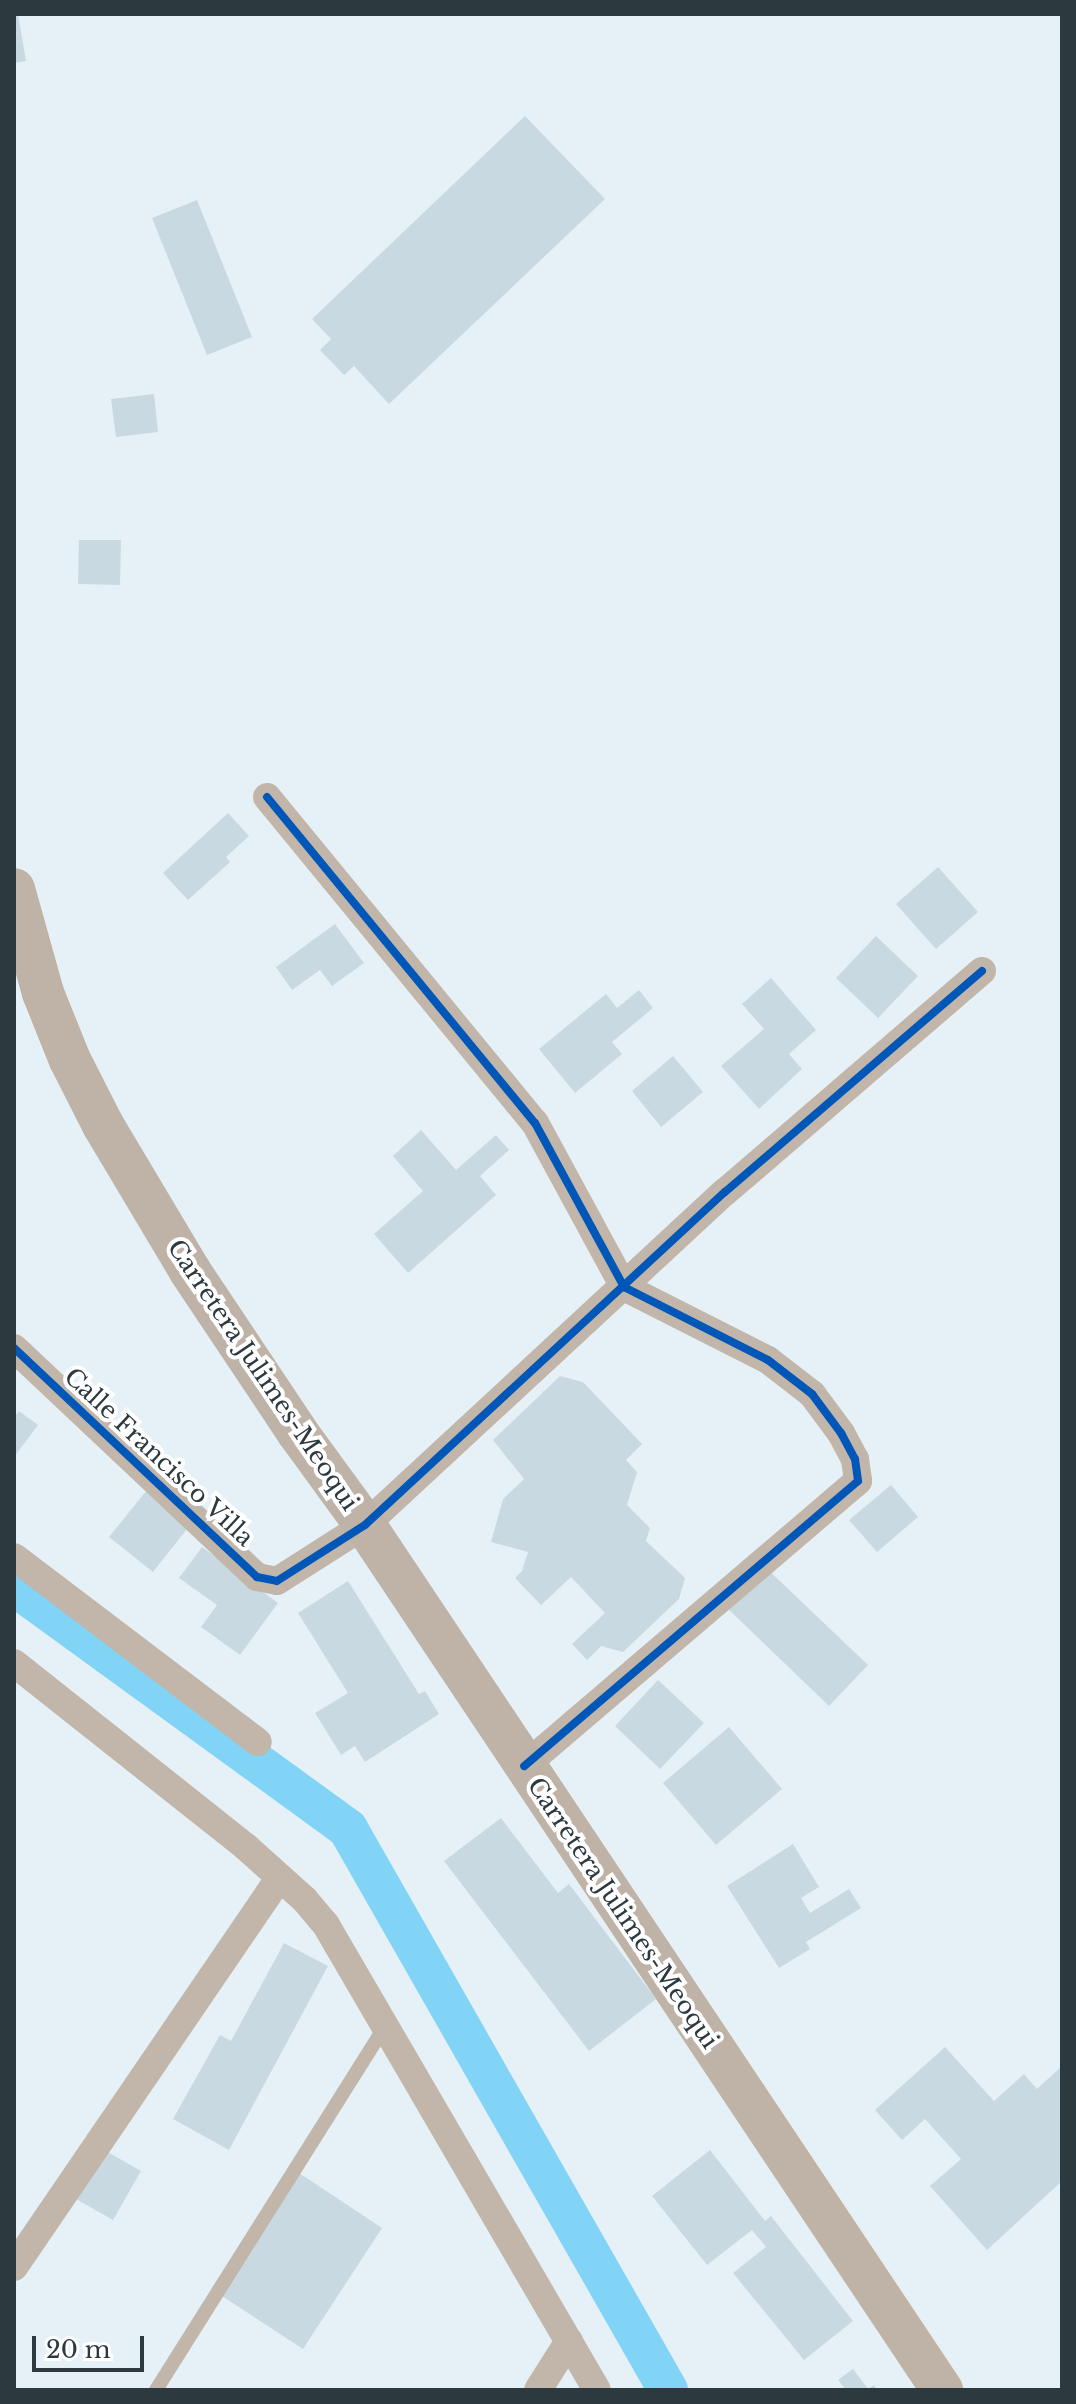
<!DOCTYPE html>
<html>
<head>
<meta charset="utf-8">
<style>
	body { margin:0 }
	#map { position:relative; width:1076px; height:2404px; overflow:hidden; background:#e6f1f7; font-family:"Libre Baskerville",serif }
	div>[style] { position:absolute }
	.canal>* { height:40px; margin:-20px; padding:0 20px; transform-origin:20px; border-radius:20px; background:#82d4f6 }
	.building>* { inset:0; background:#c9d9e1 }
	.lane>* { height:14px; margin:-7px; padding:0 7px; transform-origin:7px; border-radius:7px; background:#c1b6a9 }
	.street>* { height:28px; margin:-14px; padding:0 14px; transform-origin:14px; border-radius:14px; background:#c1b6a9 }
	.secondary>* { height:42px; margin:-21px; padding:0 21px; transform-origin:21px; border-radius:21px; background:#beb3a6 }
	.cycleway>* { height:8px; margin:-4px; padding:0 4px; transform-origin:4px; border-radius:4px; background:#0057b8 }
	span { translate:-50% -50%; white-space:nowrap; text-align:center; line-height:1.15; -webkit-text-stroke:8px #fff; paint-order:stroke }
	.street-label { font-size:24px; color:#2c393f }
	.frame { position:absolute; inset:0; border:16px solid #2c393f; pointer-events:none }
	.scale { position:absolute; left:32px; top:2336px; width:112px; height:36px; box-sizing:border-box; border:4px solid #2c393f; border-top:0; padding-left:10px; font-size:24px; line-height:28px; white-space:nowrap; color:#2c393f; -webkit-text-stroke:6px #fff; paint-order:stroke }
</style>
</head>
<body>
<div id="map">
	<div class="canal">
		<div style="left:14px;top:1586px;width:413px;rotate:36deg"></div>
		<div style="left:348px;top:1829px;width:646px;rotate:60.3deg"></div>
	</div>
	<div class="building">
		<div style="clip-path:polygon(14px 14px,18px 14px,26px 61px,14px 63px)"></div>
		<div style="clip-path:polygon(525px 116px,605px 199px,389px 404px,354px 366px,344px 375px,320px 350px,331px 339px,312px 319px)"></div>
		<div style="clip-path:polygon(197px 200px,252px 337px,207px 355px,152px 218px)"></div>
		<div style="clip-path:polygon(154px 394px,158px 432px,116px 437px,111px 399px)"></div>
		<div style="clip-path:polygon(79px 540px,121px 540px,120px 585px,78px 584px)"></div>
		<div style="clip-path:polygon(228px 813px,249px 836px,226px 857px,230px 862px,188px 900px,163px 873px)"></div>
		<div style="clip-path:polygon(938px 867px,978px 912px,936px 949px,896px 904px)"></div>
		<div style="clip-path:polygon(335px 924px,364px 963px,332px 986px,320px 970px,292px 990px,276px 967px)"></div>
		<div style="clip-path:polygon(876px 936px,918px 976px,878px 1018px,836px 978px)"></div>
		<div style="clip-path:polygon(771px 978px,816px 1030px,789px 1054px,802px 1069px,759px 1109px,721px 1066px,764px 1029px,742px 1004px)"></div>
		<div style="clip-path:polygon(639px 990px,653px 1008px,612px 1042px,622px 1054px,575px 1093px,539px 1049px,606px 994px,617px 1008px)"></div>
		<div style="clip-path:polygon(673px 1056px,703px 1092px,661px 1127px,632px 1091px)"></div>
		<div style="clip-path:polygon(421px 1130px,456px 1170px,496px 1135px,509px 1150px,480px 1176px,496px 1195px,408px 1273px,374px 1234px,423px 1191px,393px 1156px)"></div>
		<div style="clip-path:polygon(560px 1376px,583px 1382px,642px 1444px,626px 1460px,637px 1472px,627px 1505px,650px 1528px,646px 1541px,685px 1578px,679px 1599px,623px 1652px,601px 1646px,587px 1660px,572px 1644px,605px 1613px,571px 1577px,541px 1605px,515px 1578px,522px 1571px,528px 1552px,491px 1542px,503px 1499px,524px 1479px,493px 1440px)"></div>
		<div style="clip-path:polygon(19px 1411px,38px 1425px,14px 1457px,14px 1418px)"></div>
		<div style="clip-path:polygon(891px 1485px,918px 1517px,877px 1552px,849px 1520px)"></div>
		<div style="clip-path:polygon(147px 1490px,191px 1524px,153px 1572px,109px 1537px)"></div>
		<div style="clip-path:polygon(202px 1547px,278px 1603px,240px 1655px,201px 1627px,217px 1605px,179px 1578px)"></div>
		<div style="clip-path:polygon(764px 1566px,868px 1665px,829px 1706px,726px 1607px)"></div>
		<div style="clip-path:polygon(348px 1581px,419px 1694px,425px 1691px,439px 1714px,365px 1762px,355px 1746px,341px 1755px,315px 1713px,348px 1693px,298px 1613px)"></div>
		<div style="clip-path:polygon(658px 1680px,704px 1723px,660px 1769px,615px 1726px)"></div>
		<div style="clip-path:polygon(729px 1727px,782px 1789px,716px 1845px,663px 1783px)"></div>
		<div style="clip-path:polygon(501px 1818px,558px 1893px,569px 1884px,656px 1999px,589px 2051px,444px 1861px)"></div>
		<div style="clip-path:polygon(793px 1844px,819px 1887px,801px 1898px,810px 1913px,849px 1889px,861px 1908px,806px 1942px,810px 1949px,779px 1968px,727px 1886px)"></div>
		<div style="clip-path:polygon(284px 1943px,328px 1966px,229px 2150px,173px 2119px,220px 2035px,231px 2041px)"></div>
		<div style="clip-path:polygon(945px 2047px,994px 2101px,1024px 2074px,1037px 2089px,1062px 2066px,1062px 2181px,987px 2250px,930px 2186px,961px 2159px,925px 2119px,902px 2140px,875px 2110px)"></div>
		<div style="clip-path:polygon(104px 2150px,141px 2171px,113px 2220px,76px 2199px)"></div>
		<div style="clip-path:polygon(710px 2150px,765px 2221px,771px 2216px,853px 2321px,804px 2360px,733px 2273px,766px 2247px,752px 2230px,707px 2265px,652px 2196px)"></div>
		<div style="clip-path:polygon(299px 2173px,382px 2228px,303px 2349px,219px 2294px)"></div>
		<div style="clip-path:polygon(853px 2369px,868px 2389px,874px 2385px,877px 2390px,846px 2390px,838px 2380px)"></div>
	</div>
	<div class="lane">
		<div style="left:156px;top:2390px;width:431px;rotate:-57.8deg"></div>
	</div>
	<div class="street">
		<div style="left:267px;top:797px;width:422px;rotate:50.6deg"></div>
		<div style="left:535px;top:1123px;width:187px;rotate:61.5deg"></div>
		<div style="left:624px;top:1287px;width:161px;rotate:26.9deg"></div>
		<div style="left:768px;top:1360px;width:56px;rotate:37.7deg"></div>
		<div style="left:812px;top:1394px;width:49px;rotate:53.4deg"></div>
		<div style="left:841px;top:1433px;width:30px;rotate:62deg"></div>
		<div style="left:855px;top:1459px;width:22px;rotate:82deg"></div>
		<div style="left:858px;top:1481px;width:439px;rotate:139.5deg"></div>
		<div style="left:14px;top:1348px;width:334px;rotate:43.3deg"></div>
		<div style="left:257px;top:1577px;width:20px;rotate:11deg"></div>
		<div style="left:277px;top:1581px;width:104px;rotate:-32.5deg"></div>
		<div style="left:365px;top:1525px;width:490px;rotate:-42.8deg"></div>
		<div style="left:725px;top:1192px;width:339px;rotate:-40.7deg"></div>
		<div style="left:14px;top:1557px;width:306px;rotate:37.2deg"></div>
		<div style="left:14px;top:1663px;width:296px;rotate:38.4deg"></div>
		<div style="left:246px;top:1847px;width:79px;rotate:41.9deg"></div>
		<div style="left:305px;top:1900px;width:33px;rotate:50deg"></div>
		<div style="left:326px;top:1925px;width:538px;rotate:59.77deg"></div>
		<div style="left:14px;top:2267px;width:471px;rotate:-55.7deg"></div>
		<div style="left:538px;top:2390px;width:58px;rotate:-57.7deg"></div>
	</div>
	<div class="secondary">
		<div style="left:14px;top:889px;width:108px;rotate:74.4deg"></div>
		<div style="left:43px;top:993px;width:72px;rotate:68.1deg"></div>
		<div style="left:70px;top:1060px;width:73px;rotate:63.1deg"></div>
		<div style="left:103px;top:1125px;width:170px;rotate:59.2deg"></div>
		<div style="left:190px;top:1271px;width:195px;rotate:56.3deg"></div>
		<div style="left:298px;top:1433px;width:114px;rotate:53.9deg"></div>
		<div style="left:365px;top:1525px;width:1040px;rotate:56.29deg"></div>
	</div>
	<div class="cycleway">
		<div style="left:267px;top:797px;width:422px;rotate:50.6deg"></div>
		<div style="left:535px;top:1123px;width:187px;rotate:61.5deg"></div>
		<div style="left:624px;top:1287px;width:161px;rotate:26.9deg"></div>
		<div style="left:768px;top:1360px;width:56px;rotate:37.7deg"></div>
		<div style="left:812px;top:1394px;width:49px;rotate:53.4deg"></div>
		<div style="left:841px;top:1433px;width:30px;rotate:62deg"></div>
		<div style="left:855px;top:1459px;width:22px;rotate:82deg"></div>
		<div style="left:858px;top:1481px;width:439px;rotate:139.5deg"></div>
		<div style="left:14px;top:1348px;width:334px;rotate:43.3deg"></div>
		<div style="left:257px;top:1577px;width:20px;rotate:11deg"></div>
		<div style="left:277px;top:1581px;width:104px;rotate:-32.5deg"></div>
		<div style="left:365px;top:1525px;width:490px;rotate:-42.8deg"></div>
		<div style="left:725px;top:1192px;width:339px;rotate:-40.7deg"></div>
	</div>
	<div class="street-label">
		<span style="left:263px;top:1375px;rotate:56deg">Carretera Julimes-Meoqui</span>
		<span style="left:159px;top:1457px;rotate:43deg">Calle Francisco Villa</span>
		<span style="left:623px;top:1913px;rotate:56deg">Carretera Julimes-Meoqui</span>
	</div>
	<div class="frame"></div>
	<div class="scale">20 m</div>
</div>
</body>
</html>
